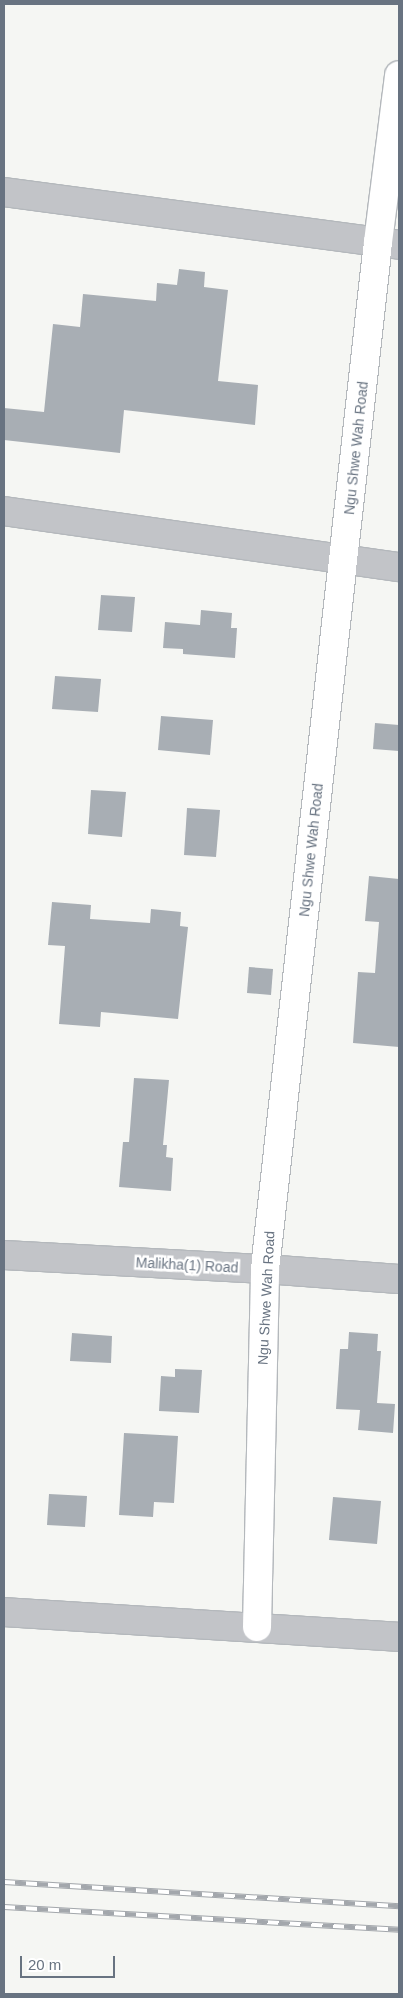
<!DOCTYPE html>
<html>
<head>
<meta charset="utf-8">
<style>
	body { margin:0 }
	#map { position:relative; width:403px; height:1998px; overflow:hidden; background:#f5f6f3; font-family:Arial,sans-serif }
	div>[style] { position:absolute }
	.building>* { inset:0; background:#a8aeb4 }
	.roads { filter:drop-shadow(1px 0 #b4b8bc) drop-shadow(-1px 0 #b4b8bc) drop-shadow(0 1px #b4b8bc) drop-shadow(0 -1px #b4b8bc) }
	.street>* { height:28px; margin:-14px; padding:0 14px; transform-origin:14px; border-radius:14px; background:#c2c4c8 }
	.secondary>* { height:28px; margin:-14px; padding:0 14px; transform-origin:14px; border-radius:14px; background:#fff }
	.rail>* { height:5.5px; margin-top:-2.75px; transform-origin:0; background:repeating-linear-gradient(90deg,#fff 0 11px,#a3a7ac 0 22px); box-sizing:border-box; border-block:1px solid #a3a7ac }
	span { translate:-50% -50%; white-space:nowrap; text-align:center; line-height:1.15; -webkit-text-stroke:5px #fff; paint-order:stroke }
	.street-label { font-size:14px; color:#687381 }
	.frame { position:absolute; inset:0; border:5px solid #687381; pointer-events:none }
	.scale { position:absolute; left:20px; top:1956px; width:95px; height:22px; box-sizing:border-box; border:2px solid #687381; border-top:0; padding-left:6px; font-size:15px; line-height:18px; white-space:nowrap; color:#687381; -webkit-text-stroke:4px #fff; paint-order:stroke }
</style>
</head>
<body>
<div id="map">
	<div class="building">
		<div style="clip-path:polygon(179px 269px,205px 272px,204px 287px,228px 290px,218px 381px,258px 385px,255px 425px,124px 410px,120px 453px,4px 440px,4px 408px,44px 412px,53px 324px,80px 327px,83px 294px,156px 301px,157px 283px,177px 285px)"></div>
		<div style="clip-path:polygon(101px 595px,135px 597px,132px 632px,98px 630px)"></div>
		<div style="clip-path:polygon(201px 610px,232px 613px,231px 628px,237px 628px,235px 658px,183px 654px,183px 649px,163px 648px,165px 622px,200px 625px)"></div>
		<div style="clip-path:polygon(55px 676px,101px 679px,98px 712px,52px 709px)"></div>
		<div style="clip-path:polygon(161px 716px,213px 720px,210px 755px,158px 750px)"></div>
		<div style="clip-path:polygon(375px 723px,399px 725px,399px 751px,373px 749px)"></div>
		<div style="clip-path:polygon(91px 790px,126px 792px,122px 837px,88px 834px)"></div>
		<div style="clip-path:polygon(187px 808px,220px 810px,216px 857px,184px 855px)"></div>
		<div style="clip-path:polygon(369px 876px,399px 879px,399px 1047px,353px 1043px,358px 972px,375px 973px,379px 922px,365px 921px)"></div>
		<div style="clip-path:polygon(52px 902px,91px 905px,90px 919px,150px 923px,151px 909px,181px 912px,180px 926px,188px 927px,178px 1019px,101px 1012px,100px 1027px,59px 1024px,65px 946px,48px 945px)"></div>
		<div style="clip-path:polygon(249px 967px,273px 969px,271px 995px,247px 993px)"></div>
		<div style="clip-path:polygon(134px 1078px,169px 1080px,163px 1145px,167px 1145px,166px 1157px,173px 1158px,171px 1191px,119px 1187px,123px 1142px,129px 1142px)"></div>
		<div style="clip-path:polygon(349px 1332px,378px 1334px,377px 1351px,381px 1351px,377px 1403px,395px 1404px,393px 1433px,358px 1430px,360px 1410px,336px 1409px,340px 1349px,348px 1349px)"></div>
		<div style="clip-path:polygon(72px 1333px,112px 1336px,111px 1363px,70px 1361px)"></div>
		<div style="clip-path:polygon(175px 1369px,202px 1370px,199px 1413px,159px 1411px,161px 1376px,175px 1377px)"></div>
		<div style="clip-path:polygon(124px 1433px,178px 1436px,174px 1503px,154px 1502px,153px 1517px,119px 1515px)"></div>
		<div style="clip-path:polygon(49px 1494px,87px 1496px,85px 1527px,47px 1525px)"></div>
		<div style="clip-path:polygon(333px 1497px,381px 1501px,377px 1544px,329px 1540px)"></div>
	</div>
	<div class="roads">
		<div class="street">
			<div style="left:4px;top:192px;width:399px;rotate:7.6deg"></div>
			<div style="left:4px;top:511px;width:399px;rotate:8.1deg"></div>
			<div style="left:4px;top:1255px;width:261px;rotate:3.1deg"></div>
			<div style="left:265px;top:1269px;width:134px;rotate:4.3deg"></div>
			<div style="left:4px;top:1612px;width:396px;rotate:3.6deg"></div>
		</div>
		<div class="secondary">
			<div style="left:257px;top:1627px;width:358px;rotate:-88.7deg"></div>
			<div style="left:265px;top:1269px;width:1033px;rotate:-83.72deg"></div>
			<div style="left:378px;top:242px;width:168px;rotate:-82.8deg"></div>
		</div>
	</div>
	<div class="rail">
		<div style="left:4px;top:1882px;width:396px;rotate:3.5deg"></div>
		<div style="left:4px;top:1907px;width:396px;rotate:3.3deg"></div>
	</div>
	<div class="street-label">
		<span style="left:356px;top:448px;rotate:-84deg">Ngu Shwe Wah Road</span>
		<span style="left:311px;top:850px;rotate:-84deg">Ngu Shwe Wah Road</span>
		<span style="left:187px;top:1265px;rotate:3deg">Malikha(1) Road</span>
		<span style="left:266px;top:1298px;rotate:-87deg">Ngu Shwe Wah Road</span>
	</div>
	<div class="frame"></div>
	<div class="scale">20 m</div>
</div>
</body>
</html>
